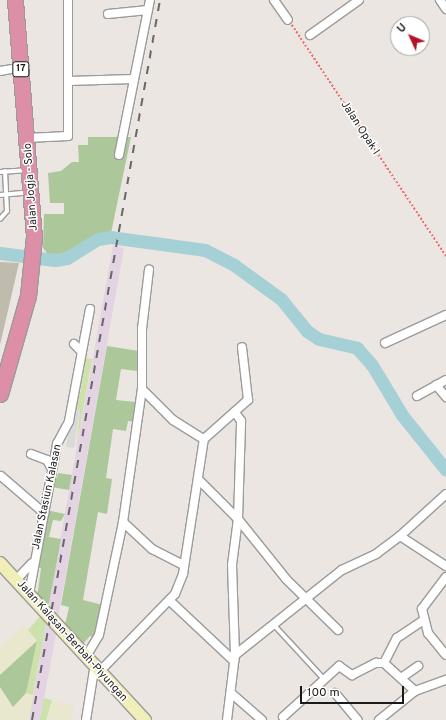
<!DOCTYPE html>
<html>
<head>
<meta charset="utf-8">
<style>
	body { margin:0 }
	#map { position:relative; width:446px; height:720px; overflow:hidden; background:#ebe6e1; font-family:Overpass,sans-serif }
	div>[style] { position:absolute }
	.industrial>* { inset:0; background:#e4d3e3 }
	.construction>* { inset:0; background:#bfbcad }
	.farmland>* { inset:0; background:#e9e7cd }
	.grass>* { inset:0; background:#cce2aa }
	.forest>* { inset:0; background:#acc799 }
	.parking>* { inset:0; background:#dadada }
	.river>* { height:13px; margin:-6.5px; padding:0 6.5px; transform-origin:6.5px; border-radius:6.5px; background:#a5d0d5 }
	.path>* { height:1.5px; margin-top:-0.75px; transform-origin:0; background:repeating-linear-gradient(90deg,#eb7274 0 2px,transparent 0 4px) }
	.roads { filter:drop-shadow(1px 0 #9b9b9b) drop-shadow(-1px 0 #9b9b9b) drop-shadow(0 1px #9b9b9b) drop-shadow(0 -1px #9b9b9b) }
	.lane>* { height:4px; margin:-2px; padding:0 2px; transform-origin:2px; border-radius:2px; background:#fff }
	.street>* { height:8px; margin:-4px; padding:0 4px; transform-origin:4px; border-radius:4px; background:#fff }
	.secondary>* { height:12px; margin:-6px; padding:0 6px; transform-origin:6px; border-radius:6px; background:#f2eeb8 }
	.highway>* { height:15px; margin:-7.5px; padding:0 7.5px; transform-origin:7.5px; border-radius:7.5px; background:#dc8fa7 }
	.rail>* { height:2px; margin-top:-1px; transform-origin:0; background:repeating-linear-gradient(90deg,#686868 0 8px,transparent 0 16px) }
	span { translate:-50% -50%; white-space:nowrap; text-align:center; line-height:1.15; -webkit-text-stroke:3px #fff; paint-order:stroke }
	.shield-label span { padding:1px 3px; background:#fff; border:1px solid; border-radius:3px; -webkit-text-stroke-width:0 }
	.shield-label { font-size:10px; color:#1a1a1a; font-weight:700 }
	.street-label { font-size:11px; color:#1a1a1a }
	.north { position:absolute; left:390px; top:16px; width:40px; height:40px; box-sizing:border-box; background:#fff; border:1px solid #a3a3a3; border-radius:50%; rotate:314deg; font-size:11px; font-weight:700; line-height:16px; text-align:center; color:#1a1a1a }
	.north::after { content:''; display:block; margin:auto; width:14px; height:18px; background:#b21326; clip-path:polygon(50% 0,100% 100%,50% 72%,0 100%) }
	.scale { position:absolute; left:300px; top:686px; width:104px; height:18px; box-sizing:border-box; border:2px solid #1a1a1a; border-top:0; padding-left:5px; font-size:12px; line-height:14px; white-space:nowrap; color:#1a1a1a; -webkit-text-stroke:3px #fff; paint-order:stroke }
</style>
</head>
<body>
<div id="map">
	<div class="industrial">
		<div style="clip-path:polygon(113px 246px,124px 248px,58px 618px,48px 608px)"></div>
		<div style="clip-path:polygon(47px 617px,57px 629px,40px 720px,29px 720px)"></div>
	</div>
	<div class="construction">
		<div style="clip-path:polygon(0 262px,19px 263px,0 345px)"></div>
	</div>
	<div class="farmland">
		<div style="clip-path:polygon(24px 625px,37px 641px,0 675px,0 646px)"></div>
		<div style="clip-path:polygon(0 687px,13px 707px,26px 693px,33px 695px,29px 720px,0 720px)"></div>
		<div style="clip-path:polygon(52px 700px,74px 706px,71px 720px,46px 720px)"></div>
	</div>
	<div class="grass">
		<div style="clip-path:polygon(86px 358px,92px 359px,76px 449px,80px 410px,73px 409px,75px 395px,80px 395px)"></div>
		<div style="clip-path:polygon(43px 613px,47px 617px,33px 695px,26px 693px,37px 641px,28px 630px)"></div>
		<div style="clip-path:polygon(44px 698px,52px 700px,46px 720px,40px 720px)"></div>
	</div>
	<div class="forest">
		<div style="clip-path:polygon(88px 137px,131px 137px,110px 238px,50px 257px,43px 248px,44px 214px,64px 214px,64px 203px,50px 203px,48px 173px,61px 171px,72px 162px,79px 162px,78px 145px,88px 145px)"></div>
		<div style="clip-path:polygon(107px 346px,139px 351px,137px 371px,121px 369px,116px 400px,135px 402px,136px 422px,128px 421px,126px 431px,113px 429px,106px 478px,112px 479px,107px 514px,98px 512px,83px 600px,103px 605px,96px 638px,90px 636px,82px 645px,65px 625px,69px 607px,61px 605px)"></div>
		<div style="clip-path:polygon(58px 473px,72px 475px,69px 490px,51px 487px,52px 477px,57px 478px)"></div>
		<div style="clip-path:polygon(46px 510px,65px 514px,61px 521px,53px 520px,49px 537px,61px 539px,49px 603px,44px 605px,34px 594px,38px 591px,41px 568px,34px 567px)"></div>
		<div style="clip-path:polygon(37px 641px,26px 693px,13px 707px,0 687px,0 675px)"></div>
	</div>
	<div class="parking">
		<div style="clip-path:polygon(73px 409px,80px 410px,74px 448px,66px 447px)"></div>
	</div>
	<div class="river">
		<div style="left:0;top:253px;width:55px;rotate:7.3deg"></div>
		<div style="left:55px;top:260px;width:12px;rotate:-9deg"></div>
		<div style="left:67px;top:258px;width:36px;rotate:-32deg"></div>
		<div style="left:98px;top:239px;width:12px;rotate:-9deg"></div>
		<div style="left:110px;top:237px;width:96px;rotate:7.8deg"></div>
		<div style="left:205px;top:250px;width:33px;rotate:27deg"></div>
		<div style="left:234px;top:265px;width:58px;rotate:35.9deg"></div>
		<div style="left:281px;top:299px;width:41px;rotate:50.9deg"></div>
		<div style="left:307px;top:331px;width:14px;rotate:34deg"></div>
		<div style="left:319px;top:339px;width:39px;rotate:13deg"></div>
		<div style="left:357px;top:348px;width:23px;rotate:49deg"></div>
		<div style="left:372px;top:365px;width:58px;rotate:59deg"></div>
		<div style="left:402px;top:415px;width:70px;rotate:51.3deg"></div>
	</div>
	<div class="path">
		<div style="left:292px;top:25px;width:278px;rotate:56.3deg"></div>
	</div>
	<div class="roads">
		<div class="lane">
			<div style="left:0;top:172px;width:26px;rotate:-4deg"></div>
			<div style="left:0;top:195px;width:22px;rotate:-5deg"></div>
			<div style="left:0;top:219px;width:11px;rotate:-49deg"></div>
			<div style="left:7px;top:211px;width:40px;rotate:-92.9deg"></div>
			<div style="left:273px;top:624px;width:75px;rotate:47.2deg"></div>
		</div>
		<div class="street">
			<div style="left:274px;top:0;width:24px;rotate:55deg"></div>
			<div style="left:440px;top:0;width:11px;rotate:56deg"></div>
			<div style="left:108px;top:14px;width:40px;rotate:-5.7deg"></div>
			<div style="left:310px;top:35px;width:60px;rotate:-35.5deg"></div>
			<div style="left:0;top:71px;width:11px;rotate:-10deg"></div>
			<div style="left:69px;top:81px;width:64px;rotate:-1.8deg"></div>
			<div style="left:27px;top:138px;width:41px;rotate:-2.8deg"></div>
			<div style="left:68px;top:136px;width:136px;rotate:-90deg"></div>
			<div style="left:119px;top:155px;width:158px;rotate:-78.7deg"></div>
			<div style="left:385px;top:343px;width:67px;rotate:-24.7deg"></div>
			<div style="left:74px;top:344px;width:10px;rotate:45deg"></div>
			<div style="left:436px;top:385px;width:16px;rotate:50deg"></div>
			<div style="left:142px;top:389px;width:44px;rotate:45deg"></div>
			<div style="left:173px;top:420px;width:36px;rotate:32deg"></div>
			<div style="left:417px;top:396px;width:33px;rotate:-29deg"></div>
			<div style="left:31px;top:454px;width:17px;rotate:21deg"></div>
			<div style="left:47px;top:460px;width:10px;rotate:61deg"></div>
			<div style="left:1px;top:476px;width:57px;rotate:40.7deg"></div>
			<div style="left:198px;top:479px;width:57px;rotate:45deg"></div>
			<div style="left:238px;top:519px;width:77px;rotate:51.3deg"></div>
			<div style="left:286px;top:579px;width:73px;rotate:44.4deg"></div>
			<div style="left:123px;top:522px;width:40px;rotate:43deg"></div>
			<div style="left:152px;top:549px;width:36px;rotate:27deg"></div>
			<div style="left:400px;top:536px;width:55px;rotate:33.1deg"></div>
			<div style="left:446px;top:577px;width:40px;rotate:127deg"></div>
			<div style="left:422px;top:609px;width:25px;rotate:76deg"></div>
			<div style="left:428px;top:633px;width:28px;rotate:51deg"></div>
			<div style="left:16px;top:580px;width:23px;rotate:-47deg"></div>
			<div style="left:29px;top:594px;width:153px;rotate:-79.4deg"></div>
			<div style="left:57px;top:444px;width:26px;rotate:-62deg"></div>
			<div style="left:69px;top:421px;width:114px;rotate:-79.4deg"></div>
			<div style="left:170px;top:601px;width:88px;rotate:43.2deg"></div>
			<div style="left:87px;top:655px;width:23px;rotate:-59deg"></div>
			<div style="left:99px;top:635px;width:116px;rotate:-78deg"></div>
			<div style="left:123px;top:522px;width:134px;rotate:-81.9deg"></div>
			<div style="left:142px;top:389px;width:60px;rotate:-90deg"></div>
			<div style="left:142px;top:329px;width:60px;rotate:-83.3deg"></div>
			<div style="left:235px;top:655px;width:137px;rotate:-38.5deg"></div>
			<div style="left:342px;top:570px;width:38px;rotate:-25deg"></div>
			<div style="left:376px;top:554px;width:30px;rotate:-37deg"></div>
			<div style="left:400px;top:536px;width:62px;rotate:-42.4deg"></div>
			<div style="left:384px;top:663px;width:28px;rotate:-63deg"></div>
			<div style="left:397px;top:638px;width:30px;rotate:-34deg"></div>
			<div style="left:101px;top:670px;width:106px;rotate:-45.8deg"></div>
			<div style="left:175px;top:594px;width:22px;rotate:-68deg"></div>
			<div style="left:183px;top:574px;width:137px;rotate:-81.2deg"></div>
			<div style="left:204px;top:439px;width:59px;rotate:-41.6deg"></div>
			<div style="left:248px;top:400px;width:53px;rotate:-96.5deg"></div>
			<div style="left:401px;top:678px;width:21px;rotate:-35deg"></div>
			<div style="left:231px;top:693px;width:41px;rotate:41.1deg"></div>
			<div style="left:335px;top:693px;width:35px;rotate:50deg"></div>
			<div style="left:283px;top:717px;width:76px;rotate:-42.3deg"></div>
			<div style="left:339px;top:666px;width:16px;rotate:35deg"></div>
			<div style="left:352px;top:675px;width:27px;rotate:-27deg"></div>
			<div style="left:376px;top:663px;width:8px"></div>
			<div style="left:384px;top:663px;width:42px;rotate:42.1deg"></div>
			<div style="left:86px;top:720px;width:57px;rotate:-80.9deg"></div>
			<div style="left:227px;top:720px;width:65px;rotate:-83deg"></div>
			<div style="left:235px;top:655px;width:90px;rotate:-91.9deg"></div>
			<div style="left:232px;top:565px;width:46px;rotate:-82.6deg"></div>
			<div style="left:238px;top:519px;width:98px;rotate:-88.2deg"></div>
			<div style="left:241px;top:421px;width:11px;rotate:-124deg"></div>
			<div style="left:379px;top:720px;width:46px;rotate:-38.9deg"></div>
			<div style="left:415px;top:691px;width:33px;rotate:-20deg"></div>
		</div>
		<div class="secondary">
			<div style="left:0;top:563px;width:214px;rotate:47.3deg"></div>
		</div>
		<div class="highway">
			<div style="left:0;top:394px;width:102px;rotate:-74.1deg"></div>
			<div style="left:28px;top:296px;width:59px;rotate:-84.2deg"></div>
			<div style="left:34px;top:237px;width:238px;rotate:-94.6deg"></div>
		</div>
	</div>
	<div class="rail">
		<div style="left:32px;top:720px;width:731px;rotate:-79.92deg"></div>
	</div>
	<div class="shield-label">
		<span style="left:21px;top:69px">17</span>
	</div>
	<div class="street-label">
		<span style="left:360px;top:128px;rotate:57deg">Jalan Opak I</span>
		<span style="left:31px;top:187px;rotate:-94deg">Jalan Jogja - Solo</span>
		<span style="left:47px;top:497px;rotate:-78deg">Jalan Stasiun Kalasan</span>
		<span style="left:72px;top:641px;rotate:48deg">Jalan Kalasan-Berbah-Piyungan</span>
	</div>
	<div class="north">U</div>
	<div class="scale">100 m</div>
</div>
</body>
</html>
